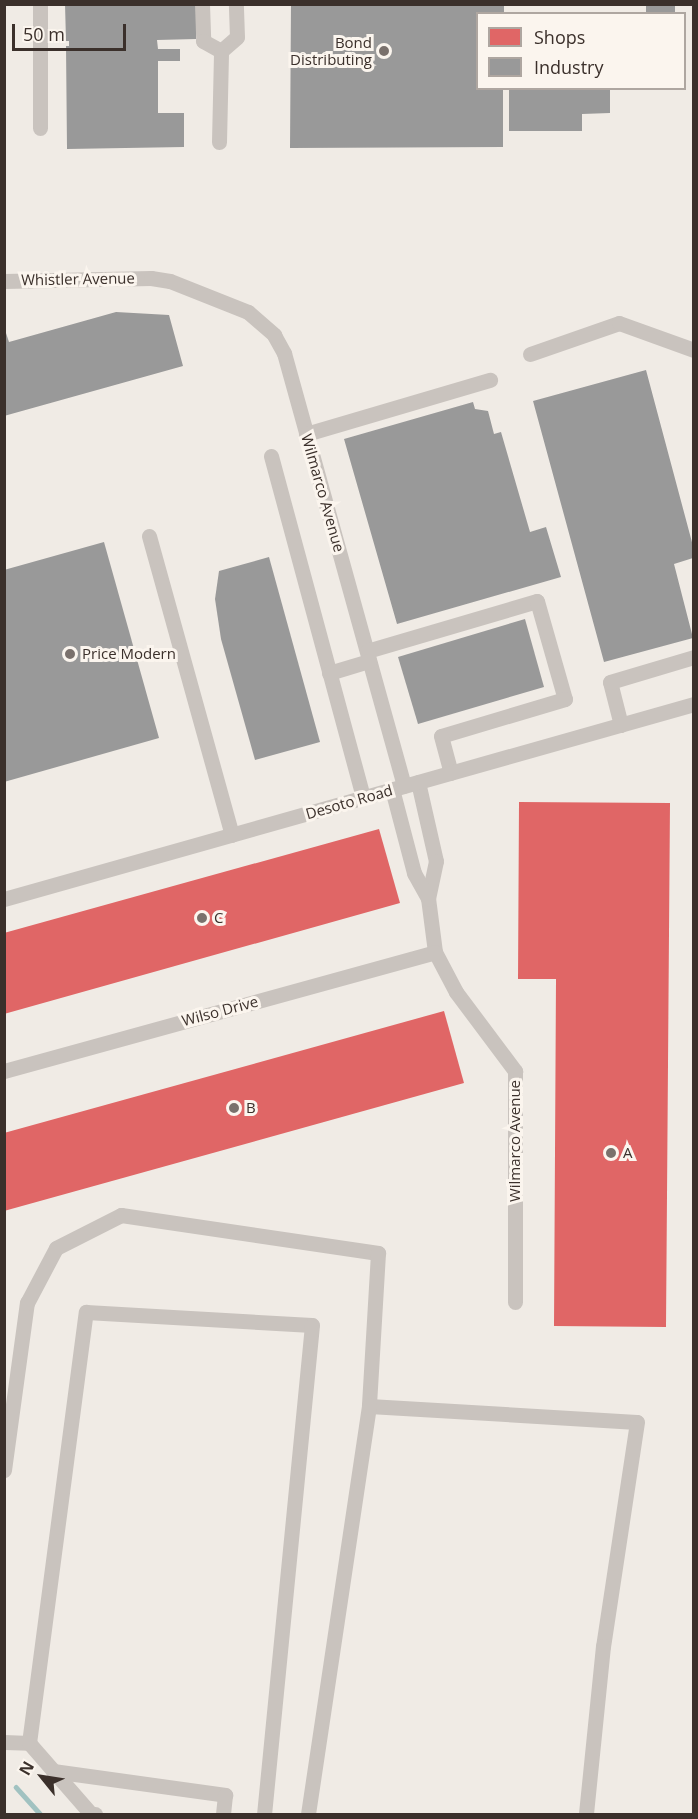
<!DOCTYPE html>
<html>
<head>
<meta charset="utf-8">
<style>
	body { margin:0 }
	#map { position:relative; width:698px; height:1819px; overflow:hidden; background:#f0ebe5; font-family:"Open Sans",sans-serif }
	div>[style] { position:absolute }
	.shops>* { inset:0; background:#e06666 }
	.industry>* { inset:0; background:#999 }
	.stream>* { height:4.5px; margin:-2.25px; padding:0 2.25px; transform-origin:2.25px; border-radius:2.25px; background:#a1c2c1 }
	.minor>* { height:15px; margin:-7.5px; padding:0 7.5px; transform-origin:7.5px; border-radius:7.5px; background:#c9c3be }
	.dots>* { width:16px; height:16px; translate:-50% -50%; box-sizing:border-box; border:3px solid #fbf5ee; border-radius:50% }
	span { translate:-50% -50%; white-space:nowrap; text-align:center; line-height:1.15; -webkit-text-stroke:6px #fbf5ee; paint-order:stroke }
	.poi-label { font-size:15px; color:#3b302b }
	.right { translate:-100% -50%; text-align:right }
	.left { translate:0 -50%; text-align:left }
	.street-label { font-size:15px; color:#3b302b }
	.frame { position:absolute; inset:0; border:6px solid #3b302b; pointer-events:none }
	.legend { position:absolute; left:476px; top:12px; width:210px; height:78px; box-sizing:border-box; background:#fbf5ee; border:2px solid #aea6a0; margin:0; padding:8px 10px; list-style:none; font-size:18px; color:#3b302b }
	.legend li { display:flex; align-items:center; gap:12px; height:30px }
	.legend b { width:30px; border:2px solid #aea6a0 }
	.north { position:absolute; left:12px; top:1747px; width:60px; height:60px; -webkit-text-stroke:4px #fbf5ee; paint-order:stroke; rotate:300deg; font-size:16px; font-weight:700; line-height:24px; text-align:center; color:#3b302b }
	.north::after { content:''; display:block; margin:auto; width:21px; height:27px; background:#3b302b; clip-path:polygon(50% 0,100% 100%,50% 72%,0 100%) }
	.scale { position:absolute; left:12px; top:24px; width:114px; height:27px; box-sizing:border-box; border:3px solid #3b302b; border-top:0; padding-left:8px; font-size:18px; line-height:21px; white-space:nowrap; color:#3b302b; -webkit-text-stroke:4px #fbf5ee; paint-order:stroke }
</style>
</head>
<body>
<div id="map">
	<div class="shops">
		<div style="clip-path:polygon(519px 802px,670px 803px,666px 1327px,554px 1326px,556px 979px,518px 979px)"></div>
		<div style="clip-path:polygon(379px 829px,400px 903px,4px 1014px,4px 933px)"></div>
		<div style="clip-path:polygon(444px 1011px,464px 1083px,4px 1211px,4px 1133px)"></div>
	</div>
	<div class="industry">
		<div style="clip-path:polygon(65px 4px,196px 4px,196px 39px,157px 40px,158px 49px,180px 49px,180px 61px,158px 61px,158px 113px,184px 113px,184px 147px,67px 149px,66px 46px,69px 46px,69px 41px,66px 41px)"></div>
		<div style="clip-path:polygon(291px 4px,504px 4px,504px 14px,477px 14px,477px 88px,503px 88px,503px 147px,290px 148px)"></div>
		<div style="clip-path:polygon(646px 4px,675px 4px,675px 14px,646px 14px)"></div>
		<div style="clip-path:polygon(509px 88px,610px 88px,610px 113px,582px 114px,582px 131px,509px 131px)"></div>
		<div style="clip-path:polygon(116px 312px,169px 315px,183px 366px,4px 416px,4px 327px,9px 342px)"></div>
		<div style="clip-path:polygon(646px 370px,693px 546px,693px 558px,674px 564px,693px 638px,604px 662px,533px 401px)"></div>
		<div style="clip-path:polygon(473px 402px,475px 409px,488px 411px,494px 434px,501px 432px,530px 532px,546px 527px,561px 577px,397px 624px,344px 439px)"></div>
		<div style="clip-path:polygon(104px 542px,159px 738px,4px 782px,4px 570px)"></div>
		<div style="clip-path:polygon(269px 557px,320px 742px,255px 760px,221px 639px,215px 599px,219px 571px)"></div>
		<div style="clip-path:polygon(525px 619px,544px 687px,418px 724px,398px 657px)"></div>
	</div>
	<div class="stream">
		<div style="left:16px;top:1787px;width:36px;rotate:48deg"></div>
	</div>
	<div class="minor">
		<div style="left:202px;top:4px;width:37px;rotate:88deg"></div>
		<div style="left:203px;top:41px;width:21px;rotate:29deg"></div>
		<div style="left:221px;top:51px;width:21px;rotate:-41deg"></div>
		<div style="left:237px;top:37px;width:33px;rotate:-92deg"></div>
		<div style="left:40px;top:128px;width:124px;rotate:-90deg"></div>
		<div style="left:219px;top:142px;width:91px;rotate:-88.7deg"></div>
		<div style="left:4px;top:281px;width:147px;rotate:-1.2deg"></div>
		<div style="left:151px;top:278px;width:19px;rotate:9deg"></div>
		<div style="left:170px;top:281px;width:84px;rotate:21.7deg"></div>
		<div style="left:248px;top:312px;width:35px;rotate:41deg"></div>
		<div style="left:274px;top:335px;width:21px;rotate:61deg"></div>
		<div style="left:284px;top:353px;width:449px;rotate:74.5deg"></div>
		<div style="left:530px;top:354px;width:94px;rotate:-19.2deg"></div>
		<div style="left:619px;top:323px;width:80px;rotate:19.8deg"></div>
		<div style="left:306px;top:434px;width:192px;rotate:-16.4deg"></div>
		<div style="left:271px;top:456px;width:354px;rotate:74.9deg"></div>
		<div style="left:149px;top:536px;width:310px;rotate:74.5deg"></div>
		<div style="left:367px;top:651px;width:177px;rotate:-16.4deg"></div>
		<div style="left:537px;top:601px;width:102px;rotate:74.1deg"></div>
		<div style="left:565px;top:699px;width:129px;rotate:163.4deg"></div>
		<div style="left:441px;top:736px;width:38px;rotate:75deg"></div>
		<div style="left:329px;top:673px;width:42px;rotate:-16.7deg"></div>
		<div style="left:621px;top:725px;width:44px;rotate:-104.3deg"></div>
		<div style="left:610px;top:682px;width:88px;rotate:-16.6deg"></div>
		<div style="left:418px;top:782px;width:81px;rotate:77.2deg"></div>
		<div style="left:436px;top:861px;width:38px;rotate:102deg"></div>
		<div style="left:428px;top:898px;width:54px;rotate:82.6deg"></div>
		<div style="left:435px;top:952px;width:45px;rotate:62.3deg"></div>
		<div style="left:456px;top:992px;width:99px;rotate:53.2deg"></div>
		<div style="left:515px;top:1071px;width:231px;rotate:90deg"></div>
		<div style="left:392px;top:789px;width:87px;rotate:75.3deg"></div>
		<div style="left:414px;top:873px;width:29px;rotate:61deg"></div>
		<div style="left:4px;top:899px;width:717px;rotate:-15.78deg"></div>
		<div style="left:4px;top:1071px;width:447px;rotate:-15.4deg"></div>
		<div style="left:4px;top:1470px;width:169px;rotate:-82.2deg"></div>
		<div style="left:27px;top:1303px;width:62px;rotate:-62.2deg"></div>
		<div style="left:56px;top:1248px;width:73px;rotate:-26.9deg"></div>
		<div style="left:121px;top:1215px;width:260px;rotate:8.4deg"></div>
		<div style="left:378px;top:1253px;width:153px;rotate:93.4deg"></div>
		<div style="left:369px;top:1406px;width:268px;rotate:3.4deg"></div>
		<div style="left:637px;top:1422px;width:227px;rotate:98.6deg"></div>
		<div style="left:603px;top:1646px;width:169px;rotate:95.8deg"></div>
		<div style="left:4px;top:1742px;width:25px;rotate:2deg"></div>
		<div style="left:53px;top:1771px;width:174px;rotate:7.9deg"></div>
		<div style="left:225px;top:1795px;width:19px;rotate:96deg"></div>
		<div style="left:95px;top:1814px;width:4px;rotate:180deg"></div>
		<div style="left:91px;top:1814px;width:94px;rotate:-131.1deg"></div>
		<div style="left:29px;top:1743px;width:435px;rotate:-82.5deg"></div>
		<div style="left:86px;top:1312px;width:226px;rotate:3.3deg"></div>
		<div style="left:312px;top:1325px;width:491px;rotate:95.6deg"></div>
		<div style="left:308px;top:1814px;width:413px;rotate:-81.5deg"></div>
	</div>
	<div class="dots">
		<div style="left:384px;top:51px;background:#7a716c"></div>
		<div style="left:70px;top:654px;background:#7a716c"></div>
		<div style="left:202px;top:918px;background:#7a716c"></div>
		<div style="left:234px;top:1108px;background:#7a716c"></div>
		<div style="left:611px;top:1153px;background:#7a716c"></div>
	</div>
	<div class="poi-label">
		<span class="right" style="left:372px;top:51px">Bond<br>Distributing</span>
		<span class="left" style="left:82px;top:654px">Price Modern</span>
		<span class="left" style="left:214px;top:918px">C</span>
		<span class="left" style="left:246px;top:1108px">B</span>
		<span class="left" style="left:623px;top:1153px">A</span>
	</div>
	<div class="street-label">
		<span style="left:78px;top:279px;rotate:-1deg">Whistler Avenue</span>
		<span style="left:323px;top:493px;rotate:74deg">Wilmarco Avenue</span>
		<span style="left:349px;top:802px;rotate:-16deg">Desoto Road</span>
		<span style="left:220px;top:1011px;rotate:-15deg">Wilso Drive</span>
		<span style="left:515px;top:1141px;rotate:-90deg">Wilmarco Avenue</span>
	</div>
	<div class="frame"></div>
	<ul class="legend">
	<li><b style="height:16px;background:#e06666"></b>Shops</li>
	<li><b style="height:16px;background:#999"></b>Industry</li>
	</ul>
	<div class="north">N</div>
	<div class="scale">50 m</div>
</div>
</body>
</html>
